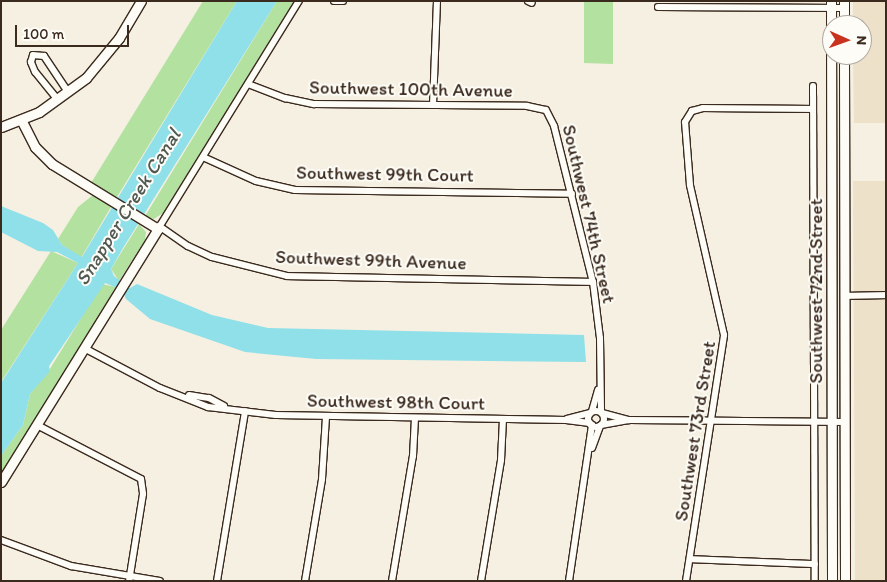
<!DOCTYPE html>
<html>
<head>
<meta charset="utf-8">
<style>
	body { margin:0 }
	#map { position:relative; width:887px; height:582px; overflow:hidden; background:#f6f0e2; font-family:Itim,sans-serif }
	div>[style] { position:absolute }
	.built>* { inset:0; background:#eee1c9 }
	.green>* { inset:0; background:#b3e1a0 }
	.water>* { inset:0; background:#8fe0e9 }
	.roads { filter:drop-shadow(1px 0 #3b2a1e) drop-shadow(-1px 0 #3b2a1e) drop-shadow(0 1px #3b2a1e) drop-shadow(0 -1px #3b2a1e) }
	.street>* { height:6px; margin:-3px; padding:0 3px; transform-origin:3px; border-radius:3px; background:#fdfcf7 }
	.street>.ring { margin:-3px; padding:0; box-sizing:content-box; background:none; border:6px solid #fdfcf7; border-radius:50% }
	.secondary>* { height:9px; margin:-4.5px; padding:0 4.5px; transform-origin:4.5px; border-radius:4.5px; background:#fdfcf7 }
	span { translate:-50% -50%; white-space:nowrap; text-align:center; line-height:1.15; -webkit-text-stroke:4px #fdfcf7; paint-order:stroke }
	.street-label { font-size:19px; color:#3b2a1e }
	.water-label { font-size:20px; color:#505851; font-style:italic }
	.frame { position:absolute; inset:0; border:2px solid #3b2a1e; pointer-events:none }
	.north { position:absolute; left:822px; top:15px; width:50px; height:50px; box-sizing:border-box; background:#fdfcf7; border:1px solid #afa8a0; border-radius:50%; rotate:92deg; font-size:14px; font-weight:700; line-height:20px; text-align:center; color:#3b2a1e }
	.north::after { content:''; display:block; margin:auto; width:18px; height:22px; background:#c8321e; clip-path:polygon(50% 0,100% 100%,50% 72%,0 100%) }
	.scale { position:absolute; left:15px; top:25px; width:114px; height:22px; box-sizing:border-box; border:2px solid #3b2a1e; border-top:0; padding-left:6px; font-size:15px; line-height:18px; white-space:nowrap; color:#3b2a1e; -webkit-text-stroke:4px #fdfcf7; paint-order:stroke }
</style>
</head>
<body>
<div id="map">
	<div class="built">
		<div style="clip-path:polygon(853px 1px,886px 1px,886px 123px,854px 123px,853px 55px,862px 55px,862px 25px,853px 25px)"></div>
		<div style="clip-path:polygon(853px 181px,886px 181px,886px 581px,855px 581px)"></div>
	</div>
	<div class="green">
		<div style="clip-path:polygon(203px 1px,237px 1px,117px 197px,114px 197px,91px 183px)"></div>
		<div style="clip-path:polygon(277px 1px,294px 1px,163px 213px,154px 219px,145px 216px)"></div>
		<div style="clip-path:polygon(584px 1px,613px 1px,613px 64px,584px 63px)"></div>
		<div style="clip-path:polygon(93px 195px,111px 207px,81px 258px,62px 245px,58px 239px,78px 207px)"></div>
		<div style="clip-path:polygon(139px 224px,146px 232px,145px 240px,119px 281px,111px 269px)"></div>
		<div style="clip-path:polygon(51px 251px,78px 263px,1px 382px,1px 330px)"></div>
		<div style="clip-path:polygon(102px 284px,116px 287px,1px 475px,1px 456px,23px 425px,30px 394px,48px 372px)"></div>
	</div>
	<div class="water">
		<div style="clip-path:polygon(237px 1px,277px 1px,123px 248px,111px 269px,114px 276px,130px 288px,137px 284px,212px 315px,268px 328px,584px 335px,586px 362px,316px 359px,245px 352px,150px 319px,126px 299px,122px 290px,105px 283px,49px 366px,50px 371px,30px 394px,23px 425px,1px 456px,1px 383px,78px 263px,57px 252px,38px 251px,1px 232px,1px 206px,43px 223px,53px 230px,62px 245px,82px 257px)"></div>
	</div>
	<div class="roads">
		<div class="street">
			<div style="left:334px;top:1px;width:9px"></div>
			<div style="left:528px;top:1px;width:4px;rotate:27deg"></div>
			<div style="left:658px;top:7px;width:186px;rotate:0.3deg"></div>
			<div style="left:248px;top:84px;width:40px;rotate:21deg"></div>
			<div style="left:285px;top:98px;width:30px;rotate:12deg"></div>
			<div style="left:314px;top:104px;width:213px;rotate:0.5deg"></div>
			<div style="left:527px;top:106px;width:19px;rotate:12deg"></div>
			<div style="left:546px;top:110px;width:18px;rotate:63deg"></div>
			<div style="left:554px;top:126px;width:161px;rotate:76deg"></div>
			<div style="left:593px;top:282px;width:56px;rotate:82.9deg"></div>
			<div style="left:600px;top:338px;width:74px;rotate:89.2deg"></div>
			<div style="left:813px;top:86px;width:495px;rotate:89.8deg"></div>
			<div style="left:58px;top:100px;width:36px;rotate:-129deg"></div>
			<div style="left:35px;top:72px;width:11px;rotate:-112deg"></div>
			<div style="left:31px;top:62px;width:7px;rotate:-74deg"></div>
			<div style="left:33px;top:55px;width:11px;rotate:5deg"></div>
			<div style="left:44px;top:56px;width:43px;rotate:56.3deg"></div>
			<div style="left:433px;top:105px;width:104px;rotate:-87.8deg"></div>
			<div style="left:203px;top:157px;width:58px;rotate:24.4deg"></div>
			<div style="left:256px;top:181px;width:40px;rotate:13deg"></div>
			<div style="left:295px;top:190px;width:277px;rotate:0.8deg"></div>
			<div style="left:159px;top:226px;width:35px;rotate:35deg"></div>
			<div style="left:188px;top:246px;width:26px;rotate:25deg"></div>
			<div style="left:212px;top:257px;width:77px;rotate:14.2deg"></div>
			<div style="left:287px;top:276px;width:306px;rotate:1.1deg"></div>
			<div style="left:158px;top:229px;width:268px;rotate:-58.3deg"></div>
			<div style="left:845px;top:296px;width:41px;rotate:-1.4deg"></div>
			<div style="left:84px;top:348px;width:86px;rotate:27.8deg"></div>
			<div style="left:160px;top:388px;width:52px;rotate:21.6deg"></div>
			<div style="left:208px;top:407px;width:68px;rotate:6.7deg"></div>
			<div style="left:276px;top:415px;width:290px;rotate:1deg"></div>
			<div style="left:566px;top:420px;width:24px;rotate:7deg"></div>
			<div style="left:189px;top:395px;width:20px;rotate:9deg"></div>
			<div style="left:209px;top:398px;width:17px;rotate:28deg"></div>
			<div class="ring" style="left:588px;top:411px;width:10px;height:10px"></div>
			<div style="left:592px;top:411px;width:22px;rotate:-74deg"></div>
			<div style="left:602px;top:413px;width:28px;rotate:15deg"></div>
			<div style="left:567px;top:419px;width:24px;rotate:-15deg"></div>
			<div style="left:37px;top:425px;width:117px;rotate:27.4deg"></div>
			<div style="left:141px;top:479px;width:15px;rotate:82deg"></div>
			<div style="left:143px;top:494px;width:88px;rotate:99.1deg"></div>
			<div style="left:601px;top:425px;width:28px;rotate:-10deg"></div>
			<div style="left:629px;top:420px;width:216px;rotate:0.5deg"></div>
			<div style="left:592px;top:448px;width:23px;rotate:-70deg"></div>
			<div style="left:1px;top:540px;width:75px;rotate:20.4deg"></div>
			<div style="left:71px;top:566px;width:90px;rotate:9.6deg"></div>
			<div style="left:690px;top:559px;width:125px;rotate:2.3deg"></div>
			<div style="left:217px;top:581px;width:172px;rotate:-80.6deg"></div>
			<div style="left:305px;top:581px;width:103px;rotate:-80.5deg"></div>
			<div style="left:322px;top:479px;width:62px;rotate:-86.3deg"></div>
			<div style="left:392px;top:581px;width:127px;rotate:-80.5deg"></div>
			<div style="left:413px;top:456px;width:38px;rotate:-87deg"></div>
			<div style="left:481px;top:581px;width:123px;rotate:-80.6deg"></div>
			<div style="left:501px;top:460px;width:41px;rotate:-87.2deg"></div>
			<div style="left:569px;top:581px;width:158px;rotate:-81.6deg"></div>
			<div style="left:686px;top:581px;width:249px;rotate:-81.2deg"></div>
			<div style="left:724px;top:335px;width:154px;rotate:-102.8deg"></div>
			<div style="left:690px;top:185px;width:63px;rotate:-94.5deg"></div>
			<div style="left:685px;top:122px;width:13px;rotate:-58deg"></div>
			<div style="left:692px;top:111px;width:11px;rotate:-15deg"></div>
			<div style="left:703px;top:108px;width:110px;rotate:0.5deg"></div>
		</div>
		<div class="secondary">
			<div style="left:831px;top:1px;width:580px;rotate:89.9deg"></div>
			<div style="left:844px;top:1px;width:24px;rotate:90deg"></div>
			<div style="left:844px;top:55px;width:526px;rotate:89.89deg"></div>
			<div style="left:1px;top:127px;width:41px;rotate:-21.5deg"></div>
			<div style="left:39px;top:112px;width:58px;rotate:-35.9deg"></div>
			<div style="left:86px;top:78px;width:52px;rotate:-50.5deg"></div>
			<div style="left:119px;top:38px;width:43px;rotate:-59.3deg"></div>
			<div style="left:1px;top:482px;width:298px;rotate:-58.2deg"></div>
			<div style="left:158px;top:229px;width:124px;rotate:-148.5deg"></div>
			<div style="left:52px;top:164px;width:24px;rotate:-135deg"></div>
			<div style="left:35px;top:147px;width:29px;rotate:-117deg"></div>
		</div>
	</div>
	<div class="street-label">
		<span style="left:411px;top:89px;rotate:1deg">Southwest 100th Avenue</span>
		<span style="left:385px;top:174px;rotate:1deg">Southwest 99th Court</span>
		<span style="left:589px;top:214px;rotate:77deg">Southwest 74th Street</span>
		<span style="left:371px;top:260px;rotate:2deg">Southwest 99th Avenue</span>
		<span style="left:816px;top:291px;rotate:-90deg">Southwest 72nd Street</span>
		<span style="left:396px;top:402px;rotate:1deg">Southwest 98th Court</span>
		<span style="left:695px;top:431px;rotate:-81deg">Southwest 73rd Street</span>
	</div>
	<div class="water-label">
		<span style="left:128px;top:207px;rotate:-58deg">Snapper Creek Canal</span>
	</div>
	<div class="frame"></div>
	<div class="north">N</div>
	<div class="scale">100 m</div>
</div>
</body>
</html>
